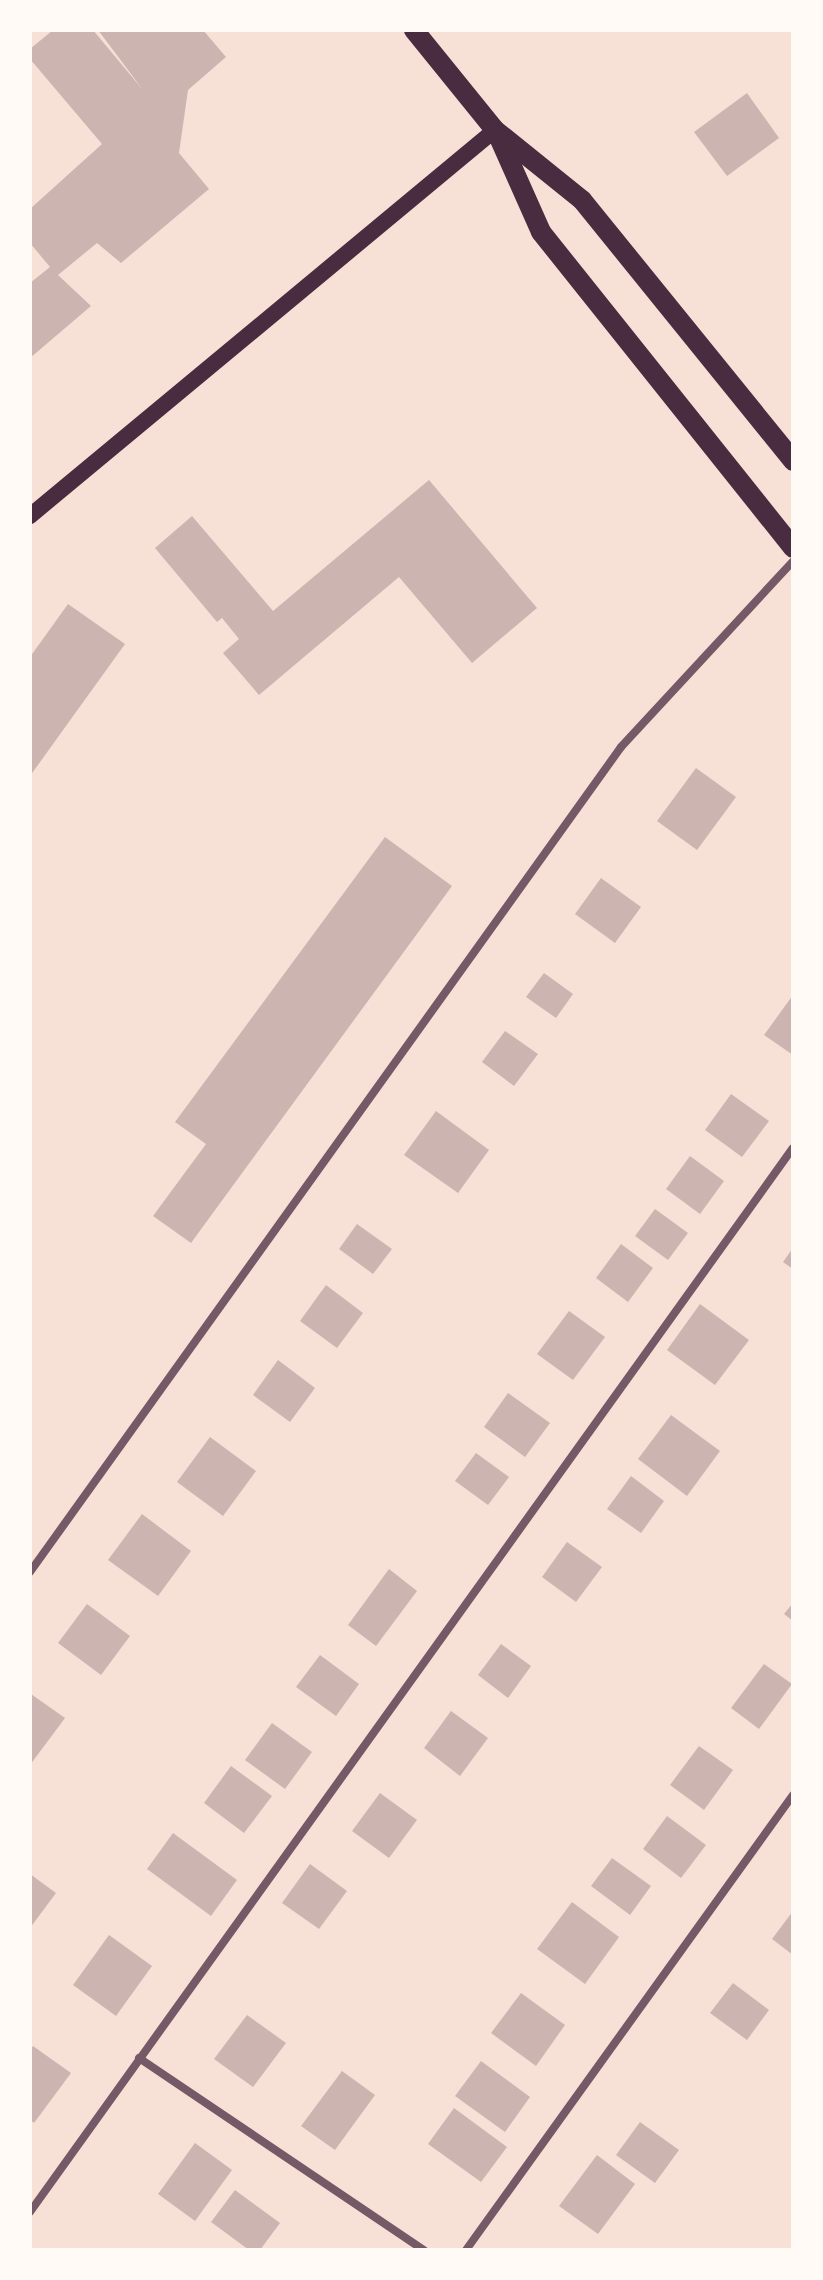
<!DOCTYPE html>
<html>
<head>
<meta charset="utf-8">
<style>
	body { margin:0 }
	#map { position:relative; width:823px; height:2280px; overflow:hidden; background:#f7e1d7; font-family:Raleway,sans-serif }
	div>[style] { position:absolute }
	.building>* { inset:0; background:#ccb4b1 }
	.minor>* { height:8px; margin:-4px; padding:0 4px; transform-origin:4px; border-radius:4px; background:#755966 }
	.secondary>* { height:16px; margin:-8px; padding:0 8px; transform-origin:8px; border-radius:8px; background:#4a2c40 }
	.primary>* { height:20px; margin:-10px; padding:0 10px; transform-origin:10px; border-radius:10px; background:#4a2c40 }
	span { translate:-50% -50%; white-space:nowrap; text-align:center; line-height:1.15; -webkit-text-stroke:8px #fffaf5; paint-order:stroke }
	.frame { position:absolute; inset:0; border:32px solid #fffaf5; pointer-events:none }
</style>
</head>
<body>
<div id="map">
	<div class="building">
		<div style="clip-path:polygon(53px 30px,93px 30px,143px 90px,98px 30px,203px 30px,226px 57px,188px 90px,179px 153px,209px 189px,121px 263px,97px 243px,58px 275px,91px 306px,30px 358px,30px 283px,50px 267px,30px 243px,30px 209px,102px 144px,30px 59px,30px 49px)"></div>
		<div style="clip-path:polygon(747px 93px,779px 138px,727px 176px,694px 132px)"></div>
		<div style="clip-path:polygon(429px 480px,537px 608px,472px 663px,399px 577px,259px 695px,223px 653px,239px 639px,222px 618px,217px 622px,155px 548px,192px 516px,273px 611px)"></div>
		<div style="clip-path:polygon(68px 604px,125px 644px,30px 776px,30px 657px)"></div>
		<div style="clip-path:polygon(696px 768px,736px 797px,697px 850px,657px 821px)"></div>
		<div style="clip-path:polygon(385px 837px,452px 886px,191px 1243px,153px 1216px,206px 1144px,175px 1122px)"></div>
		<div style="clip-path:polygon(601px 878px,641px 907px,615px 943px,575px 914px)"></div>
		<div style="clip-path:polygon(544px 973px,573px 994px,556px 1018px,526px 997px)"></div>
		<div style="clip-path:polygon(793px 995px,793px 1055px,764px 1035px)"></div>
		<div style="clip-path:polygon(505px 1031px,538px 1054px,514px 1086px,482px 1062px)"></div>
		<div style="clip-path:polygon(731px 1094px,769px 1121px,742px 1157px,705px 1130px)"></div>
		<div style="clip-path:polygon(436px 1111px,489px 1150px,458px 1193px,404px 1155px)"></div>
		<div style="clip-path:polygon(690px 1156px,724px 1181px,700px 1214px,666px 1189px)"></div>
		<div style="clip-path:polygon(655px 1209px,688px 1233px,668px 1260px,635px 1236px)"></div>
		<div style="clip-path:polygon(357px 1224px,392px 1249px,373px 1274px,339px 1249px)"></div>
		<div style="clip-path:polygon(621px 1244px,653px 1268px,628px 1302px,596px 1278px)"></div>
		<div style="clip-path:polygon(793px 1248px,793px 1269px,783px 1262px)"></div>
		<div style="clip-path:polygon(326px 1285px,363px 1313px,337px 1348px,300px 1321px)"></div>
		<div style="clip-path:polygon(700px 1304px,749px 1340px,715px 1385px,667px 1350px)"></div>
		<div style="clip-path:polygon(569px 1311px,605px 1337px,573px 1380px,537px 1354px)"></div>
		<div style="clip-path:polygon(278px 1360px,315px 1388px,290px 1422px,253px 1395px)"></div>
		<div style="clip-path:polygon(508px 1393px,550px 1423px,525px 1457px,484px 1427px)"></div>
		<div style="clip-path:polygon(671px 1415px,720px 1451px,687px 1496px,638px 1459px)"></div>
		<div style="clip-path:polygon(210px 1437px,256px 1471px,223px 1516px,177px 1482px)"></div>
		<div style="clip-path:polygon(476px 1453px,509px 1477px,488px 1505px,455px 1481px)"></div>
		<div style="clip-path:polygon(631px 1476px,664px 1501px,641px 1533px,607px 1509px)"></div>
		<div style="clip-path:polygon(142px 1514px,191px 1551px,158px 1596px,108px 1560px)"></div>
		<div style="clip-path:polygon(567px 1542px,602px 1567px,576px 1602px,542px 1577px)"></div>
		<div style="clip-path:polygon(389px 1569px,417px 1591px,376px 1646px,348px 1625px)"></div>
		<div style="clip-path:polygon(793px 1603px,793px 1621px,784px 1614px)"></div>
		<div style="clip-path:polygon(87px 1604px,130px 1636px,101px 1675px,58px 1643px)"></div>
		<div style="clip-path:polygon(501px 1644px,531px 1666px,508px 1698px,478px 1675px)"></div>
		<div style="clip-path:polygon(320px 1655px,359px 1684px,336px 1716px,296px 1687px)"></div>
		<div style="clip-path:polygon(764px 1664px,792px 1684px,759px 1729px,731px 1708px)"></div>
		<div style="clip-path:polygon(31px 1694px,65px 1718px,30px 1765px,30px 1695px)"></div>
		<div style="clip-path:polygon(451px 1711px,488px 1738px,460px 1776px,424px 1748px)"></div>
		<div style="clip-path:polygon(272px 1723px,312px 1752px,285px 1789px,245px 1760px)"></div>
		<div style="clip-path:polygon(699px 1746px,733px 1770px,704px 1810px,670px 1785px)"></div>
		<div style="clip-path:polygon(231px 1766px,272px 1796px,244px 1833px,204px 1803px)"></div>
		<div style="clip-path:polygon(380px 1793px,417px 1820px,389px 1858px,352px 1831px)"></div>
		<div style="clip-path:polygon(667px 1816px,706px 1845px,681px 1878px,643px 1849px)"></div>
		<div style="clip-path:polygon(173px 1833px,237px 1880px,211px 1916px,147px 1869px)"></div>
		<div style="clip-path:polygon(612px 1858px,651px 1886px,630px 1915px,591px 1886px)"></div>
		<div style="clip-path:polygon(310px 1864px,347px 1891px,319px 1929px,282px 1903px)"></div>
		<div style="clip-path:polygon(30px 1874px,56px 1893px,30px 1928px)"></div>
		<div style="clip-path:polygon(572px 1902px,619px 1937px,585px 1984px,537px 1949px)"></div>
		<div style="clip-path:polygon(793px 1911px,793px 1955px,772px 1939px)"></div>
		<div style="clip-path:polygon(109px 1935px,152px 1966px,116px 2016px,73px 1985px)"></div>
		<div style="clip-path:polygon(733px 1983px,769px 2010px,747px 2040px,710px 2013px)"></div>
		<div style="clip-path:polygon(521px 1993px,565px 2025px,536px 2066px,491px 2033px)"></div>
		<div style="clip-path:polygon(247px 2015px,286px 2043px,253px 2087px,214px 2059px)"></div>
		<div style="clip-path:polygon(33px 2046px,71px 2073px,34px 2123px,30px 2120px,30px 2051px)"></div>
		<div style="clip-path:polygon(481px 2061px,530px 2097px,505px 2132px,455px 2096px)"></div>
		<div style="clip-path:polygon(342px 2071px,375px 2095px,335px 2150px,301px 2126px)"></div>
		<div style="clip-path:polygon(454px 2108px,507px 2147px,481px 2182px,428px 2144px)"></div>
		<div style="clip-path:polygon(640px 2122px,679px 2150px,655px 2183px,616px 2155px)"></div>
		<div style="clip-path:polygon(195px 2143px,232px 2170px,195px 2221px,158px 2194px)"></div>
		<div style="clip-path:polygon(597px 2155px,635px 2184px,598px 2234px,559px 2206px)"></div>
		<div style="clip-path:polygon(235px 2190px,280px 2223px,260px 2250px,249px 2250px,211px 2222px)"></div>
	</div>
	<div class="minor">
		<div style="left:30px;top:1572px;width:1015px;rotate:-54.38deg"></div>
		<div style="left:621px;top:747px;width:253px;rotate:-47.2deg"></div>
		<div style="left:139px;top:2058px;width:344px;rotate:34deg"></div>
		<div style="left:30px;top:2212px;width:1309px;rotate:-54.36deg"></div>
		<div style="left:466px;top:2250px;width:560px;rotate:-54.3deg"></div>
	</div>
	<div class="secondary">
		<div style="left:30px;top:516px;width:604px;rotate:-39.7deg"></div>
	</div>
	<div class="primary">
		<div style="left:414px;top:30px;width:129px;rotate:51deg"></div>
		<div style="left:495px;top:130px;width:112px;rotate:38.8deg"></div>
		<div style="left:582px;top:200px;width:336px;rotate:51deg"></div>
		<div style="left:497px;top:133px;width:108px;rotate:66deg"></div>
		<div style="left:541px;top:232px;width:404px;rotate:51.4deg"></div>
	</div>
	<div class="frame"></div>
</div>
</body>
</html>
